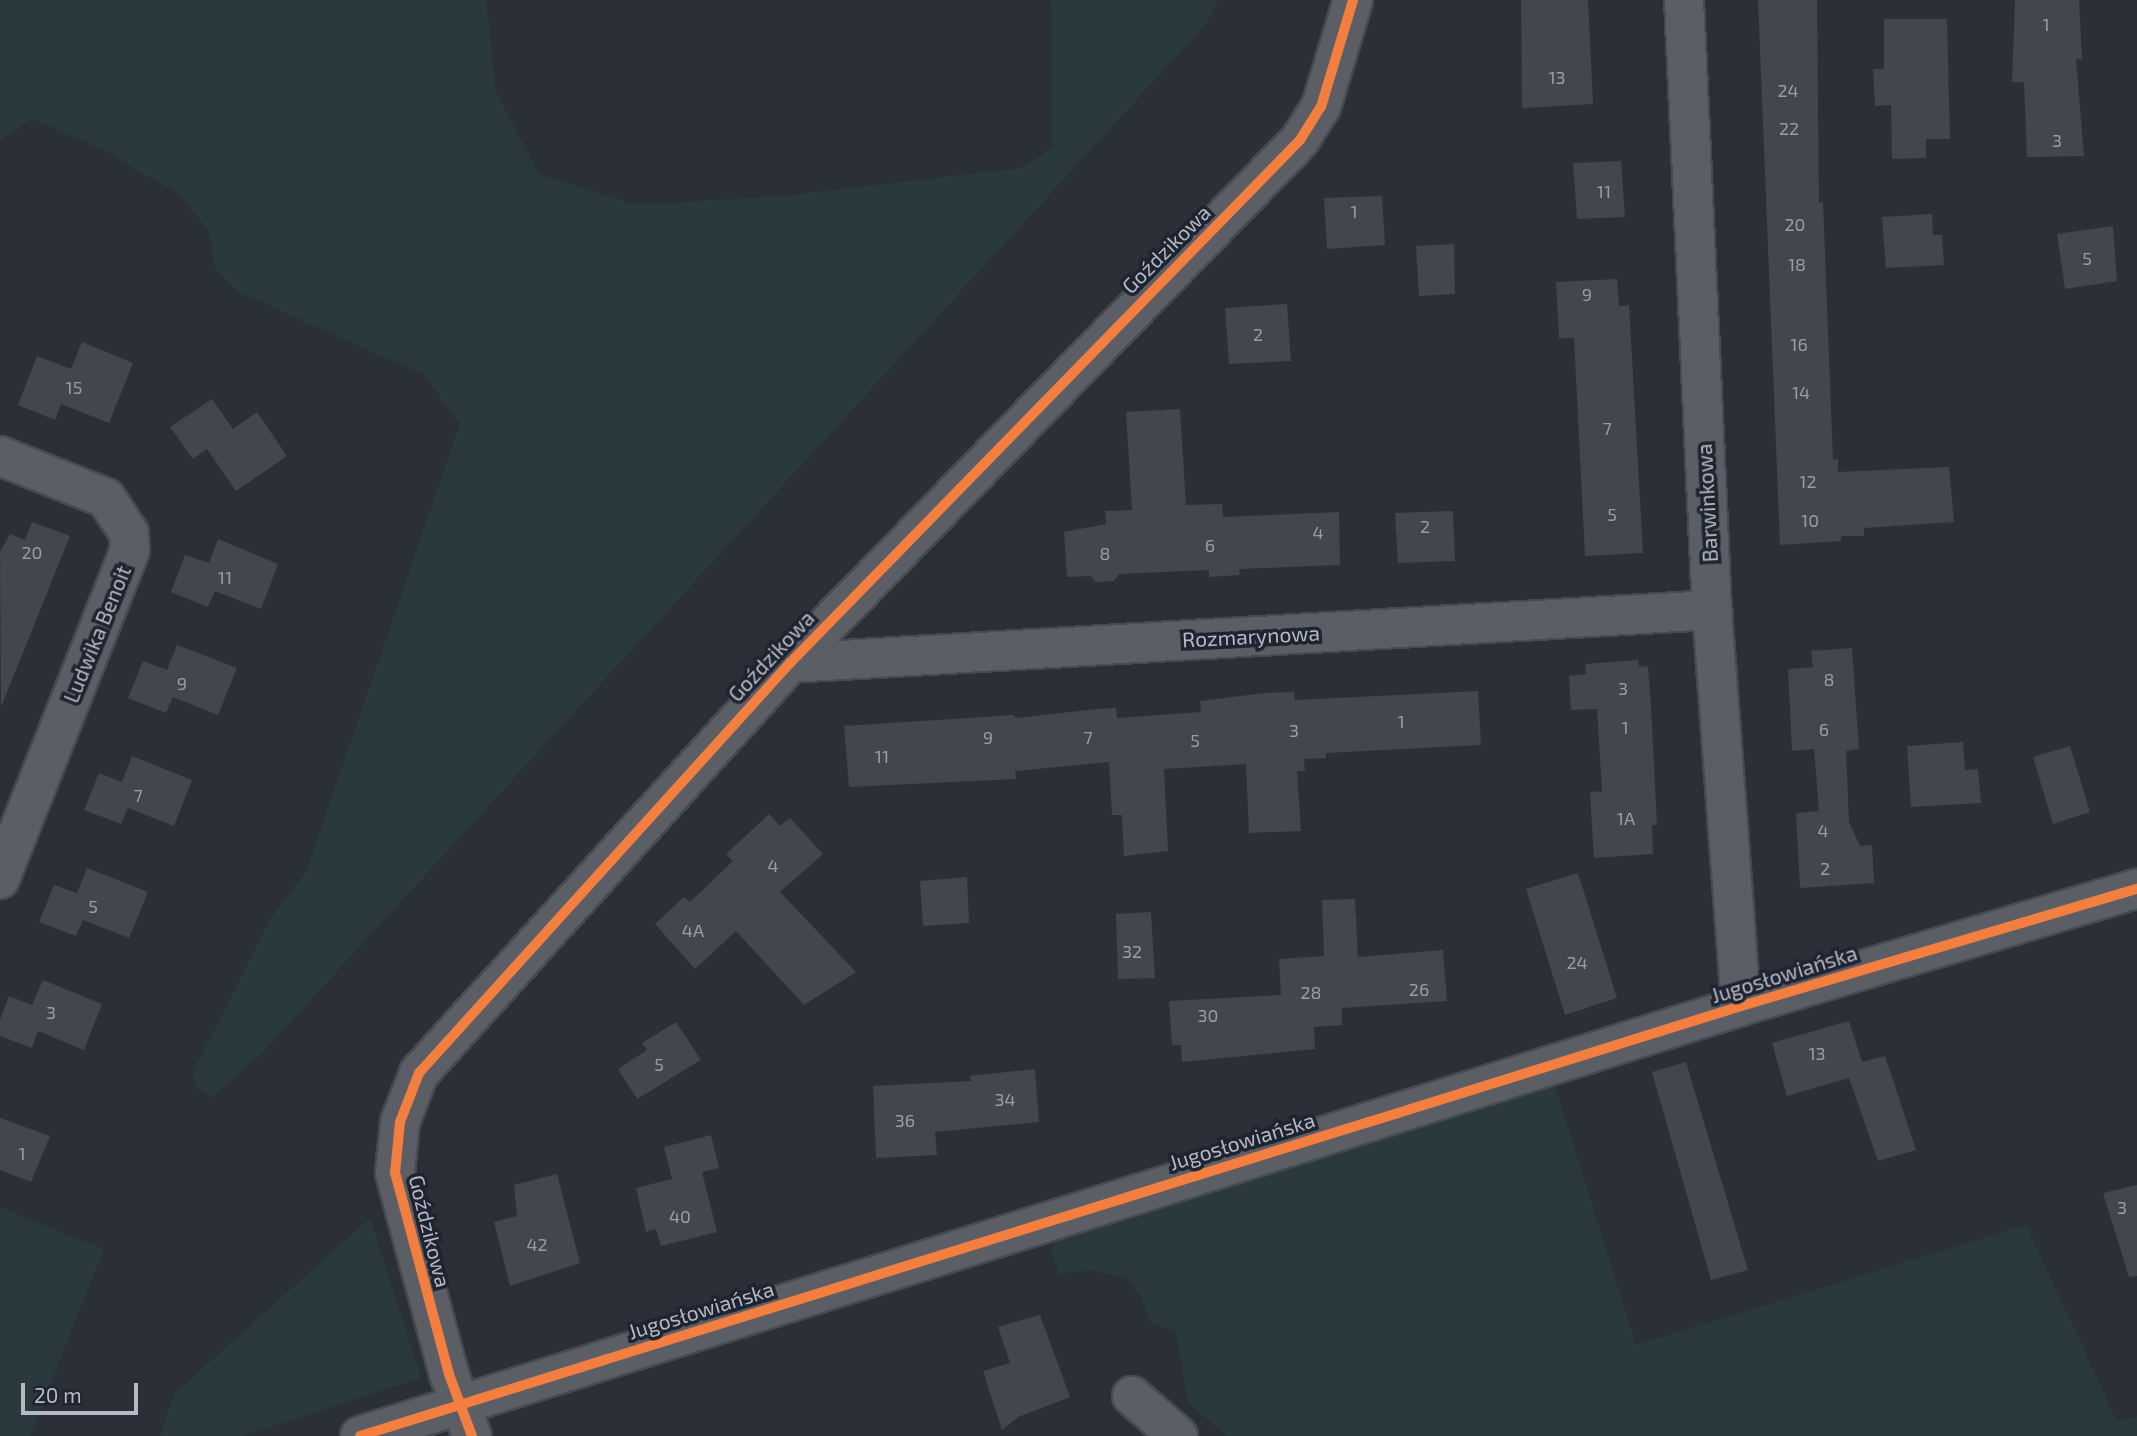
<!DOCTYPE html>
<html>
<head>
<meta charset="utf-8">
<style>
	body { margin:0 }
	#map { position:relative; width:2137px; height:1436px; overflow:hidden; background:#2b2f37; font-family:"Exo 2",sans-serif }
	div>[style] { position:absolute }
	.green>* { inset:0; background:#29393d }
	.building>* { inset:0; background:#43464d }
	.roads { filter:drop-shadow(2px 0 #474a50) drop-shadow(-2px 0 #474a50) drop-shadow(0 2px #474a50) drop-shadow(0 -2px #474a50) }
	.minor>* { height:38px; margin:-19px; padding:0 19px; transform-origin:19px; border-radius:19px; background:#5b5e65 }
	.cycleway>* { height:10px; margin:-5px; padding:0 5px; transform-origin:5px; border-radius:5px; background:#f27e40 }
	span { translate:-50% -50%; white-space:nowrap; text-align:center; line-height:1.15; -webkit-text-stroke:7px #1f2431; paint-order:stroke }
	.number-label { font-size:18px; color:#999da8 }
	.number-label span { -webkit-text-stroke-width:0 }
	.street-label { font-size:21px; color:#b6bac7 }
	.scale { position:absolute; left:21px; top:1383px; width:117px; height:32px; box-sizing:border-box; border:4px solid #b6bac7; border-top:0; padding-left:9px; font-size:21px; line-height:24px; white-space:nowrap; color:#b6bac7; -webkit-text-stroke:5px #1f2431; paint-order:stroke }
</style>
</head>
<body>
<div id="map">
	<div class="green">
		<div style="clip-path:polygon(0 0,486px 0,496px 91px,539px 174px,636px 205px,781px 196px,1022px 168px,1052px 148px,1051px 0,1219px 0,1207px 23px,262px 1053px,212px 1097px,195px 1086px,193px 1071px,273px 915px,306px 872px,460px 424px,424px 375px,239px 292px,215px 269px,209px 231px,179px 194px,103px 150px,32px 118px,0 141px)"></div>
		<div style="clip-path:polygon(1554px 1083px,1636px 1345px,2026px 1225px,2117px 1421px,2137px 1417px,2137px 1436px,1227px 1436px,1188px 1403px,1176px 1331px,1150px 1323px,1141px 1296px,1126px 1278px,1091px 1270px,1059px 1274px,1050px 1250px,1060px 1236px)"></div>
		<div style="clip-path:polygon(0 1207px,104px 1249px,30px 1436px,0 1436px)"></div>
		<div style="clip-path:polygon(370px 1218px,421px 1378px,242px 1436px,160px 1436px,174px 1394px)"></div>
	</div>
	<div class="building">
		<div style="clip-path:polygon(1521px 0,1588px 0,1593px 104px,1522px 108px)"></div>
		<div style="clip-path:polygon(1758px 0,1817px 0,1819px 203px,1823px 202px,1833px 460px,1838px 459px,1838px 472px,1949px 467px,1954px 522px,1864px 528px,1864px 536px,1841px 536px,1841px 541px,1780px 545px)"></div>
		<div style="clip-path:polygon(2015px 0,2079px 0,2082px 59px,2076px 59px,2084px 156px,2027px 157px,2024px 82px,2012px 82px)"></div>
		<div style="clip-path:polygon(1884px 19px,1947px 19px,1950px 139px,1926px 139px,1926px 158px,1892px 159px,1891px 105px,1875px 106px,1873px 69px,1884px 69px)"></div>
		<div style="clip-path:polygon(1621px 161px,1625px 217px,1577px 219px,1573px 163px)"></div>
		<div style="clip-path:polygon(1382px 196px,1385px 245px,1327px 249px,1324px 198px)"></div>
		<div style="clip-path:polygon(1932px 214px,1933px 235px,1942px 235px,1944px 265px,1886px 268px,1882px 217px)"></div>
		<div style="clip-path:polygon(2113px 226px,2117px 281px,2065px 289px,2057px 234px)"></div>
		<div style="clip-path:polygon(1454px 244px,1455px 294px,1419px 296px,1416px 246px)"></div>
		<div style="clip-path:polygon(1617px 279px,1619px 306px,1629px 305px,1643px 553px,1585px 556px,1574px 338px,1559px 338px,1556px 282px)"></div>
		<div style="clip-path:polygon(1287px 304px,1291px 361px,1229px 364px,1225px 308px)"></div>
		<div style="clip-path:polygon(82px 342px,133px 363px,109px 423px,61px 404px,55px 420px,18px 405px,37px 356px,71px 369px)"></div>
		<div style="clip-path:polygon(212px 399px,233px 429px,257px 412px,287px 456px,236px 491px,207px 449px,193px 459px,170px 427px)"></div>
		<div style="clip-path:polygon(1180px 409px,1186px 505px,1222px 504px,1223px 517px,1339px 512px,1340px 565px,1239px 569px,1240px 575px,1209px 577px,1209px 570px,1119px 574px,1114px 581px,1096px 582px,1091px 576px,1067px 577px,1064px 532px,1106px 524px,1105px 511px,1132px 510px,1126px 412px)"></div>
		<div style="clip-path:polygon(1453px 511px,1455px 561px,1398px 563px,1395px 513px)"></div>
		<div style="clip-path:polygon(32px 522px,70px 536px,1px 707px,0 552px,10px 534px,25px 540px)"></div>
		<div style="clip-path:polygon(218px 539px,278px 564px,261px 609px,215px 591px,208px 607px,171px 592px,185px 555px,209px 563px)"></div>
		<div style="clip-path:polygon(177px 645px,237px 668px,218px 715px,173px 697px,166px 713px,128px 698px,143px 661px,167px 670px)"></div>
		<div style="clip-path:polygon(1852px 648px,1859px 749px,1846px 751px,1849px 822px,1860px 846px,1872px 845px,1874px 883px,1800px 888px,1796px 813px,1819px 811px,1814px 749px,1792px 751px,1788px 669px,1813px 667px,1811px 651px)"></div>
		<div style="clip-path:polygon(1638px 660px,1639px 667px,1648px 666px,1651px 706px,1657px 825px,1652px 825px,1653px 854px,1594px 858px,1590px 792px,1602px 791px,1597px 709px,1571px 710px,1569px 676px,1586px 674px,1585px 664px)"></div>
		<div style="clip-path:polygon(1478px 691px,1481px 745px,1326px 753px,1326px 758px,1304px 759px,1305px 771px,1297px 771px,1301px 831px,1249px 833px,1246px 764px,1164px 769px,1168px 851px,1124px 856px,1122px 815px,1112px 815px,1109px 762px,1015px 771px,1016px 779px,849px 787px,844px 726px,1014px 715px,1015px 718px,1097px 709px,1116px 708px,1117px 718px,1201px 712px,1200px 701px,1264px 693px,1294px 692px,1295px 700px)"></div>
		<div style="clip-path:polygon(1963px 742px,1965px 770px,1978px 769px,1981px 803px,1911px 807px,1907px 746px)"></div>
		<div style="clip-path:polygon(2070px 746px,2090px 812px,2053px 824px,2033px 757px)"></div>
		<div style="clip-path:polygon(132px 756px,192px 780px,174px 826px,128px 808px,121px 824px,84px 810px,99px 773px,122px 782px)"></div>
		<div style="clip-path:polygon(769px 814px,780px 826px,790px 818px,823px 854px,780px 892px,856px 972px,804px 1005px,736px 931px,695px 969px,655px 924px,684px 897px,690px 902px,733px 861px,726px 854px)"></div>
		<div style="clip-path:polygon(87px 868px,148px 892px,129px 938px,83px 920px,76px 936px,39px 922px,54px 885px,77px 893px)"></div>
		<div style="clip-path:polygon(1578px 873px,1617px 998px,1565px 1015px,1526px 889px)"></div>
		<div style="clip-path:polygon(967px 877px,969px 923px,923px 926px,920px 881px)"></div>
		<div style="clip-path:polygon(1355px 899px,1358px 957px,1443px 950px,1447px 1001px,1342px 1008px,1342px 1025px,1314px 1027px,1315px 1049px,1182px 1062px,1181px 1045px,1172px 1045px,1169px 1001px,1281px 995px,1279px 959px,1324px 956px,1322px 900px)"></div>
		<div style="clip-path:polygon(1151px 912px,1155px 978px,1118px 979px,1116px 914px)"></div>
		<div style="clip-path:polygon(43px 980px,102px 1004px,84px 1050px,38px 1031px,32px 1048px,0 1036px,0 1020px,9px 996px,32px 1005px)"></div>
		<div style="clip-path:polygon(1849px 1021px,1862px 1062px,1885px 1056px,1916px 1150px,1878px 1161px,1849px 1078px,1787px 1096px,1772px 1043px)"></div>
		<div style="clip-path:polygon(676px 1022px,701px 1060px,637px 1099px,618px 1069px,647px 1050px,642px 1043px)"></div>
		<div style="clip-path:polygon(1686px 1062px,1748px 1270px,1711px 1280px,1652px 1072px)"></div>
		<div style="clip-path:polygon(1035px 1069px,1039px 1122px,935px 1132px,937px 1155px,876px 1158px,873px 1086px,971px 1081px,970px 1076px)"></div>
		<div style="clip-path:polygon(0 1118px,50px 1136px,31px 1182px,0 1170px)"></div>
		<div style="clip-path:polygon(711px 1135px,719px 1168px,702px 1172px,717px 1232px,661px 1246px,656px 1229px,646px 1232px,636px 1188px,672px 1179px,664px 1147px)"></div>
		<div style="clip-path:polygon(557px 1174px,580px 1263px,510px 1286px,494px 1222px,517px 1216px,514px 1185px)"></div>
		<div style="clip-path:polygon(2137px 1185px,2137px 1276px,2129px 1277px,2103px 1193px)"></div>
		<div style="clip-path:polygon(1040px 1315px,1070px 1397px,1018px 1417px,1002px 1430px,983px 1371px,1010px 1363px,998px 1327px)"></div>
	</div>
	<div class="roads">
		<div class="minor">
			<div style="left:1684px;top:0;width:611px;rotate:87.37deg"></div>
			<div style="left:1712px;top:610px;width:397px;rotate:85.8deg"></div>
			<div style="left:0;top:456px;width:114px;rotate:21.6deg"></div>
			<div style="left:106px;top:498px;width:42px;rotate:56.7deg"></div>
			<div style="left:129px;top:533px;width:17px;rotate:87deg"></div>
			<div style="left:130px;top:550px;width:354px;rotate:111.6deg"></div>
			<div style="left:790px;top:663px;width:924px;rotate:-3.29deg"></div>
			<div style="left:1132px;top:1396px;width:61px;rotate:41deg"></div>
			<div style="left:360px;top:1436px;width:1446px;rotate:-17.29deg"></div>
			<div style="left:1741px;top:1006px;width:413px;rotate:-16.5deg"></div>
			<div style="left:472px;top:1436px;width:66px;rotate:-110.4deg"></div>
			<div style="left:449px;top:1374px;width:208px;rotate:-105deg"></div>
			<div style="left:395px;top:1173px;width:51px;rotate:-84.4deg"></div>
			<div style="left:400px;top:1122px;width:53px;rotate:-68.8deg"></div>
			<div style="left:419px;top:1073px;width:553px;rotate:-47.86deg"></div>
			<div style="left:790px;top:663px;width:730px;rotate:-45.72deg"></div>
			<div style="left:1300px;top:140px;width:39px;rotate:-58deg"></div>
			<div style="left:1321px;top:107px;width:112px;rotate:-73.3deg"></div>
		</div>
	</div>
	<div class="cycleway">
		<div style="left:360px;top:1436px;width:1446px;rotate:-17.29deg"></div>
		<div style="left:1741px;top:1006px;width:413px;rotate:-16.5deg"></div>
		<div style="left:472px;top:1436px;width:66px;rotate:-110.4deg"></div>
		<div style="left:449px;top:1374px;width:208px;rotate:-105deg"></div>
		<div style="left:395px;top:1173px;width:51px;rotate:-84.4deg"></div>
		<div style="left:400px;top:1122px;width:53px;rotate:-68.8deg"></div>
		<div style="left:419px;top:1073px;width:553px;rotate:-47.86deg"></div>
		<div style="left:790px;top:663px;width:730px;rotate:-45.72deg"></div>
		<div style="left:1300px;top:140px;width:39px;rotate:-58deg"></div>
		<div style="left:1321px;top:107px;width:112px;rotate:-73.3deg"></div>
	</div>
	<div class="number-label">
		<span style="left:2046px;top:24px">1</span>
		<span style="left:1557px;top:77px">13</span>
		<span style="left:1788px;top:90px">24</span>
		<span style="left:1789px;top:128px">22</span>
		<span style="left:2057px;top:140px">3</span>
		<span style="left:1604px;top:191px">11</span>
		<span style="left:1354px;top:211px">1</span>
		<span style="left:1795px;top:224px">20</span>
		<span style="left:2087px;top:258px">5</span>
		<span style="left:1797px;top:264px">18</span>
		<span style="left:1587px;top:294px">9</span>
		<span style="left:1258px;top:334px">2</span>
		<span style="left:1799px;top:344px">16</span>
		<span style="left:74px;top:387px">15</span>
		<span style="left:1801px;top:392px">14</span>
		<span style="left:1607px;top:428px">7</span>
		<span style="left:1808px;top:481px">12</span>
		<span style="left:1612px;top:514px">5</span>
		<span style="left:1810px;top:520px">10</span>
		<span style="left:1425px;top:526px">2</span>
		<span style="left:1318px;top:532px">4</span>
		<span style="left:1210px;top:545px">6</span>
		<span style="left:32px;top:552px">20</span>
		<span style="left:1105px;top:553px">8</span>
		<span style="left:225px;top:577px">11</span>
		<span style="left:1829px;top:679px">8</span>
		<span style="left:182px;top:683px">9</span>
		<span style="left:1623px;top:688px">3</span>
		<span style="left:1401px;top:721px">1</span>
		<span style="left:1625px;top:727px">1</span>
		<span style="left:1824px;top:729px">6</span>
		<span style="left:1294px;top:730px">3</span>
		<span style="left:988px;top:737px">9</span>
		<span style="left:1088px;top:737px">7</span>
		<span style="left:1195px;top:740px">5</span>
		<span style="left:882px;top:756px">11</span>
		<span style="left:138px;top:795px">7</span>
		<span style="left:1626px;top:818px">1A</span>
		<span style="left:1823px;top:830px">4</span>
		<span style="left:773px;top:865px">4</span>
		<span style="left:1825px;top:868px">2</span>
		<span style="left:93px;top:906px">5</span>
		<span style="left:693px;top:930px">4A</span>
		<span style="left:1132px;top:951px">32</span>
		<span style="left:1577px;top:962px">24</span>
		<span style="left:1419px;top:989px">26</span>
		<span style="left:1311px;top:992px">28</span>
		<span style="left:51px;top:1012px">3</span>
		<span style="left:1208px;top:1015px">30</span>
		<span style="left:1817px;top:1053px">13</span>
		<span style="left:659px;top:1064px">5</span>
		<span style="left:1005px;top:1099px">34</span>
		<span style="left:905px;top:1120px">36</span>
		<span style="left:22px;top:1153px">1</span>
		<span style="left:2122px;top:1207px">3</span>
		<span style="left:680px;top:1216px">40</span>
		<span style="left:537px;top:1244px">42</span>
	</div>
	<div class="street-label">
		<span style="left:1166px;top:249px;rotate:-45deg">Goździkowa</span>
		<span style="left:1707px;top:503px;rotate:-93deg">Barwinkowa</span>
		<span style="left:97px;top:634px;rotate:-68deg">Ludwika Benoit</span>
		<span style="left:1251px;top:636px;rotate:-3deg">Rozmarynowa</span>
		<span style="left:771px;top:656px;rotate:-47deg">Goździkowa</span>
		<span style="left:1784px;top:974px;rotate:-17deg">Jugosłowiańska</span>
		<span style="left:1242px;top:1141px;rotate:-17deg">Jugosłowiańska</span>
		<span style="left:430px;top:1231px;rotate:76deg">Goździkowa</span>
		<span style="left:701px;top:1310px;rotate:-17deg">Jugosłowiańska</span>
	</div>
	<div class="scale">20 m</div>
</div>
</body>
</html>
